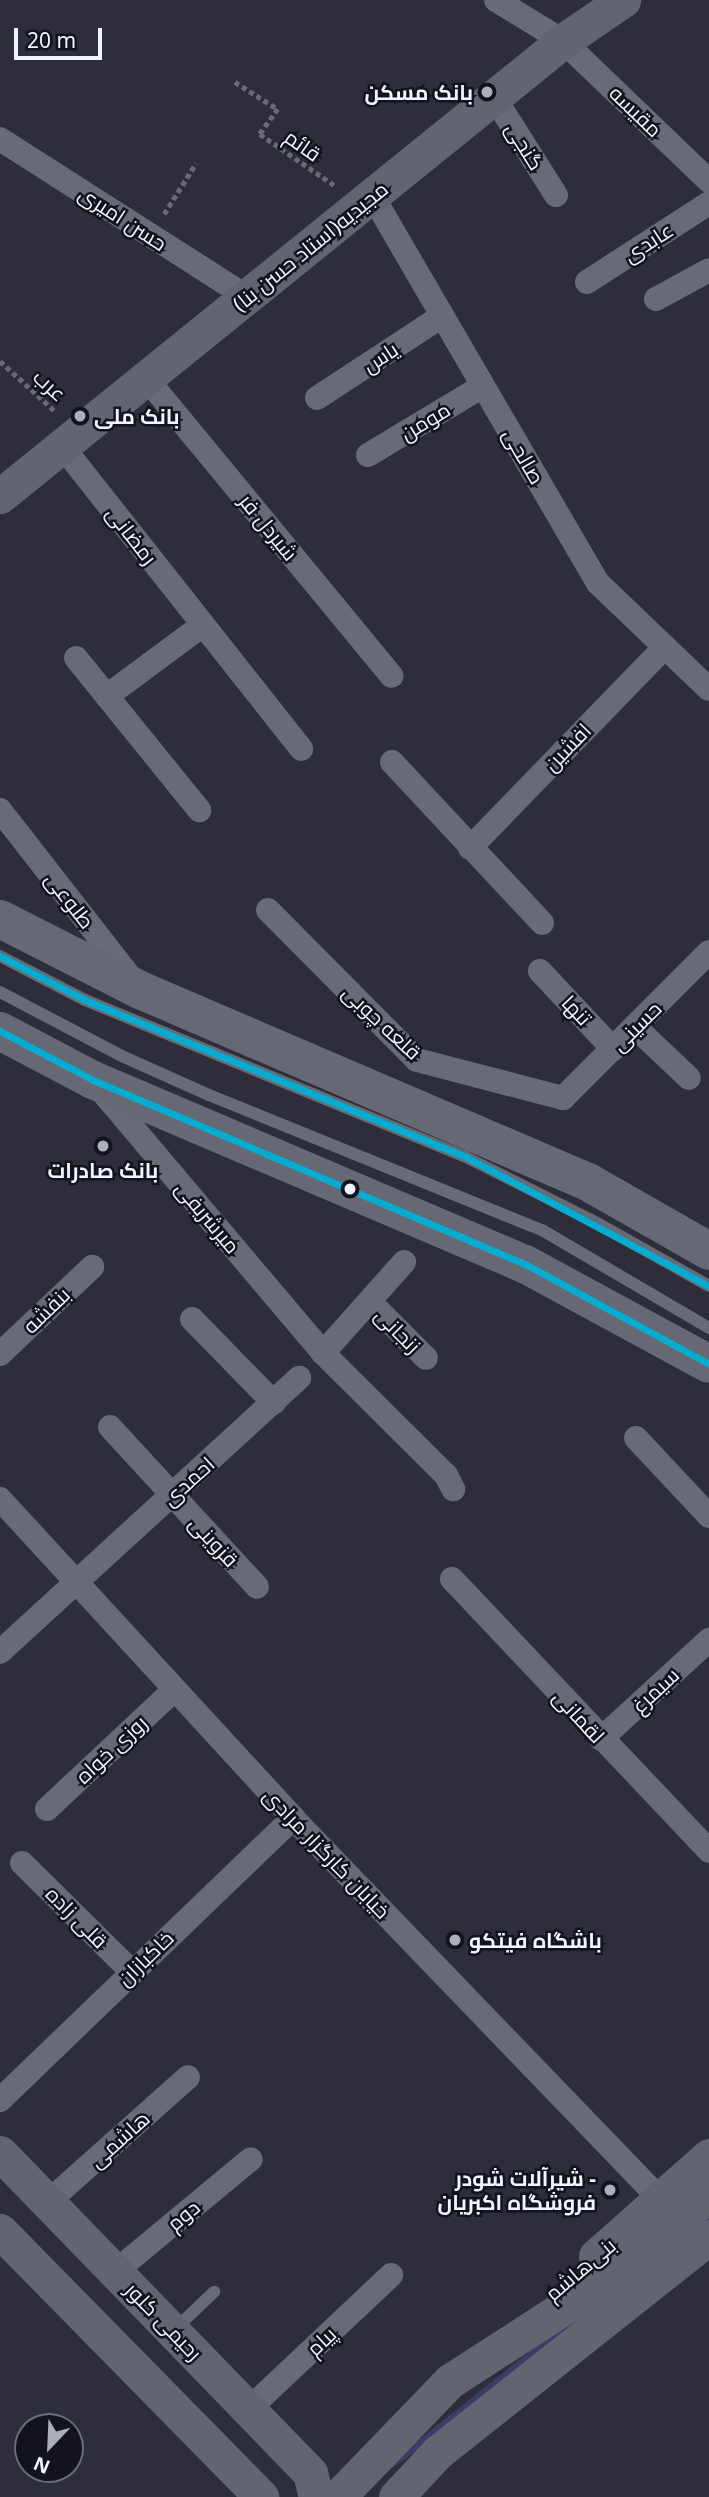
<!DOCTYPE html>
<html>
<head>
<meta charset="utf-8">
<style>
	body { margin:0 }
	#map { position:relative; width:709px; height:2497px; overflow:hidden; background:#2d2e39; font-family:"Noto Sans",Cairo,sans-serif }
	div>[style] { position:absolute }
	.green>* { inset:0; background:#3b3d69 }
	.path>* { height:4.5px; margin-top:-2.25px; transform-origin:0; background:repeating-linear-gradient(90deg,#696a74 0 5px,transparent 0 8.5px) }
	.service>* { height:12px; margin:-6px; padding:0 6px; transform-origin:6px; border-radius:6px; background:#686a75 }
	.minor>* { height:24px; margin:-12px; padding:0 12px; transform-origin:12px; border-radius:12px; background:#686a75 }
	.secondary>* { height:35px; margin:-17.5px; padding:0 17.5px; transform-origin:17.5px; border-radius:17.5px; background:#626470 }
	.trunk>* { height:38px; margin:-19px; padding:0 19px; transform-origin:19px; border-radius:19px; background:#666874 }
	.bus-1>* { height:7px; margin:-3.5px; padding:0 3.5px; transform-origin:3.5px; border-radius:3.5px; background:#06acd0 }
	.dots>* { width:19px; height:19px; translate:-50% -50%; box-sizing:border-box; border:4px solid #12131d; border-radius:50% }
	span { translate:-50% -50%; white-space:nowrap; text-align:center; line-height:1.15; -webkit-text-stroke:5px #12131d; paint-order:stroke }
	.poi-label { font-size:21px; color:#f1f3ff; font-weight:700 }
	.right { translate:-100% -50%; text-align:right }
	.left { translate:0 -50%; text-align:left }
	.street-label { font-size:21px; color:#f1f3ff }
	.north { position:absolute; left:14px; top:2413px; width:70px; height:70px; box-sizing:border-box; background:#12131d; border:2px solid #6b6d77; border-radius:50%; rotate:203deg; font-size:19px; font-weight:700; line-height:28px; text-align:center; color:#f1f3ff }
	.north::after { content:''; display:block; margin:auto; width:24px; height:32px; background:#acaeba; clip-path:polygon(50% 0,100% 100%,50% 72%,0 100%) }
	.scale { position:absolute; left:14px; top:28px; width:88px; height:32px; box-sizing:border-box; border:4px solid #f1f3ff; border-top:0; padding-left:9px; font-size:21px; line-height:24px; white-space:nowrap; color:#f1f3ff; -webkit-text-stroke:5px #12131d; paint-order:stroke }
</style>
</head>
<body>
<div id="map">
	<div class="green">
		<div style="clip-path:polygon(709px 2209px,709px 2223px,444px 2432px,382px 2475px,372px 2477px)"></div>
	</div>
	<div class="path">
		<div style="left:235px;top:82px;width:51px;rotate:32.1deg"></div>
		<div style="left:278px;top:109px;width:31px;rotate:126deg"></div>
		<div style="left:260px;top:134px;width:90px;rotate:34.6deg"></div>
		<div style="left:164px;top:214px;width:60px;rotate:-57.9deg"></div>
		<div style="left:0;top:361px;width:74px;rotate:42.3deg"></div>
	</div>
	<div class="service">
		<div style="left:0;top:956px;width:96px;rotate:27.4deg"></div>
		<div style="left:85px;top:1000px;width:410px;rotate:22.4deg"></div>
		<div style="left:464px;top:1156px;width:151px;rotate:26.7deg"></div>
		<div style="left:599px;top:1224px;width:126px;rotate:29.4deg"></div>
		<div style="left:0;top:992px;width:140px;rotate:27.7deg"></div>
		<div style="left:124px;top:1057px;width:93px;rotate:24.1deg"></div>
		<div style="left:209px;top:1095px;width:359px;rotate:22.1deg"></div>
		<div style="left:542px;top:1230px;width:194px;rotate:30.4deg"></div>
		<div style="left:173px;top:2331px;width:57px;rotate:-43.6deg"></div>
	</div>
	<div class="minor">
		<div style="left:496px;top:0;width:79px;rotate:31.5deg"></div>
		<div style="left:563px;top:41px;width:202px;rotate:43.8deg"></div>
		<div style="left:494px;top:97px;width:116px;rotate:57.7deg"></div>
		<div style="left:0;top:139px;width:293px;rotate:32.6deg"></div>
		<div style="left:372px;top:195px;width:449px;rotate:59.8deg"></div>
		<div style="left:598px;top:583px;width:153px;rotate:43.7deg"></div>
		<div style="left:587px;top:282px;width:145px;rotate:-32.9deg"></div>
		<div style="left:656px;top:299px;width:60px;rotate:-28.7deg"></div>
		<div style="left:146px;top:378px;width:386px;rotate:50.5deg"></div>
		<div style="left:317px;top:398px;width:149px;rotate:-33.3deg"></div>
		<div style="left:62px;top:446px;width:386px;rotate:51.7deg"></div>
		<div style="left:368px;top:455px;width:134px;rotate:-31deg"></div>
		<div style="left:76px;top:658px;width:196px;rotate:51deg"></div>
		<div style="left:107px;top:696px;width:119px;rotate:-36.5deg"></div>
		<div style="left:392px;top:762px;width:220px;rotate:47deg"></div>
		<div style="left:0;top:810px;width:217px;rotate:52.1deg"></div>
		<div style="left:470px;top:848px;width:280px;rotate:-45.9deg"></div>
		<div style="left:268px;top:910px;width:211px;rotate:45.2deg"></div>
		<div style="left:417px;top:1060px;width:151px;rotate:14.6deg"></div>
		<div style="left:563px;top:1098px;width:206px;rotate:-45deg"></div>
		<div style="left:540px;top:971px;width:107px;rotate:46.9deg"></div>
		<div style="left:635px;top:1027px;width:74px;rotate:43.4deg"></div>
		<div style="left:100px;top:1089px;width:346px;rotate:49.8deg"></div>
		<div style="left:323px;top:1353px;width:173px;rotate:44.8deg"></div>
		<div style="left:446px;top:1475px;width:16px;rotate:63deg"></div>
		<div style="left:370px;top:1302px;width:79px;rotate:45deg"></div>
		<div style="left:192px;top:1319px;width:117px;rotate:45.7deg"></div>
		<div style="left:323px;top:1353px;width:122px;rotate:-48.3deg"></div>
		<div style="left:0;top:1354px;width:127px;rotate:-43.4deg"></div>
		<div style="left:110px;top:1427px;width:217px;rotate:47.4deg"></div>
		<div style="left:636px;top:1438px;width:107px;rotate:46.9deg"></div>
		<div style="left:0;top:1499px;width:433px;rotate:47.4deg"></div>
		<div style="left:293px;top:1818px;width:530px;rotate:46.07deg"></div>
		<div style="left:452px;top:1579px;width:374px;rotate:46.6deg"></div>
		<div style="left:0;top:1652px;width:406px;rotate:-42.5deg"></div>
		<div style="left:601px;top:1739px;width:147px;rotate:-42.5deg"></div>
		<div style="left:47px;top:1809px;width:174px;rotate:-43.1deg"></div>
		<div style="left:22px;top:1863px;width:153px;rotate:44.7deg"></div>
		<div style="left:0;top:2100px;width:407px;rotate:-43.9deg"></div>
		<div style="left:49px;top:2201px;width:186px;rotate:-41.7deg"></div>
		<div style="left:116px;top:2271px;width:175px;rotate:-39.7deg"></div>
		<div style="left:250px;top:2408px;width:194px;rotate:-43.3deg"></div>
	</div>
	<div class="secondary">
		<div style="left:0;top:496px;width:724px;rotate:-38.94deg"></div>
		<div style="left:563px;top:41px;width:73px;rotate:-34.3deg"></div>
		<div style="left:0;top:2153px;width:446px;rotate:45.9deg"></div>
		<div style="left:310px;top:2473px;width:25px;rotate:76deg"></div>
		<div style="left:0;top:2231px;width:373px;rotate:45.5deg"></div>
		<div style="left:596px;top:2256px;width:151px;rotate:-41.5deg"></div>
		<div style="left:338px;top:2497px;width:161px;rotate:-46deg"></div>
		<div style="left:450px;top:2381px;width:166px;rotate:-32.9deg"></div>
		<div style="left:589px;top:2291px;width:154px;rotate:-38.7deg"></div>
		<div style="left:396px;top:2497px;width:62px;rotate:-47deg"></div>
		<div style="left:438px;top:2452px;width:346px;rotate:-38.4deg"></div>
	</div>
	<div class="trunk">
		<div style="left:0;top:919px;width:157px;rotate:26.9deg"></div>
		<div style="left:140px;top:990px;width:487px;rotate:23.2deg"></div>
		<div style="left:588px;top:1182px;width:139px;rotate:29.7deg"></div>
		<div style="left:0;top:1031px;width:105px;rotate:27.8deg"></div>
		<div style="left:93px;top:1080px;width:470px;rotate:23.1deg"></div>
		<div style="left:525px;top:1264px;width:209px;rotate:28.5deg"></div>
	</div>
	<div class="bus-1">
		<div style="left:0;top:956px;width:96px;rotate:27.4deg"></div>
		<div style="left:85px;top:1000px;width:410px;rotate:22.4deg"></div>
		<div style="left:464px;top:1156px;width:277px;rotate:28deg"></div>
		<div style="left:0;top:1031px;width:105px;rotate:27.8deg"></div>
		<div style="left:93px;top:1080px;width:470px;rotate:23.1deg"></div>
		<div style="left:525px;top:1264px;width:209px;rotate:28.5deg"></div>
	</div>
	<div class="dots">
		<div style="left:487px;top:92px;background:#acaeba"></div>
		<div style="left:80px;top:416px;background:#acaeba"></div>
		<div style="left:103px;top:1146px;background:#acaeba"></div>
		<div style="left:350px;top:1189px;background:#f1f3ff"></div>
		<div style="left:455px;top:1940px;background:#acaeba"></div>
		<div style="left:610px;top:2190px;background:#acaeba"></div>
	</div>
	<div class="poi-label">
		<span class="right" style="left:473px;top:92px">بانک مسکن</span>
		<span class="left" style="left:94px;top:416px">بانک ملی</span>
		<span style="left:103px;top:1170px">بانک صادرات</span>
		<span class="left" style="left:469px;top:1940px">باشگاه فیتکو</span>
		<span class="right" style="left:596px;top:2190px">شیرآلات شودر -<br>فروشگاه اکبریان</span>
	</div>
	<div class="street-label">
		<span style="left:636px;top:111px;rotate:44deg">مقیسه</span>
		<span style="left:303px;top:145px;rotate:35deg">قائم</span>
		<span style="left:525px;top:146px;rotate:58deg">گنجی</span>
		<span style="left:123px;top:218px;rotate:33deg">حسن امیری</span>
		<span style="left:648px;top:242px;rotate:-33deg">عابدی</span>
		<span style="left:310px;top:246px;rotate:-39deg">مجیدیه(استاد حسن بنا)</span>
		<span style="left:380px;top:357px;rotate:-33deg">یاس</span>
		<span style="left:50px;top:385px;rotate:42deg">عرب</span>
		<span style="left:425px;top:421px;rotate:-31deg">مومن</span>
		<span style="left:524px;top:456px;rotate:60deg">صالحی</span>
		<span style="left:269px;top:527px;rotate:51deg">شیردل فر</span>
		<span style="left:132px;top:535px;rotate:52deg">رمضانی</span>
		<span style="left:567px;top:747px;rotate:-46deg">افشین</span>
		<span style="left:70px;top:900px;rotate:52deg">طلوعی</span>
		<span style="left:577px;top:1010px;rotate:47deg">تنها</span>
		<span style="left:382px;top:1022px;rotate:43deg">قلعه چوبی</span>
		<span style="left:636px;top:1026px;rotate:-45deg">حسینی</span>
		<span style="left:208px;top:1217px;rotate:50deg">میرشریفی</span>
		<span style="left:46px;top:1310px;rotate:-44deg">بنفشه</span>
		<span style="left:398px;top:1330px;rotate:45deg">زنجانی</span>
		<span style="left:188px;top:1481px;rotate:-42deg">احمدی</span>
		<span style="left:214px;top:1541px;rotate:47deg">قزوینی</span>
		<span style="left:655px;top:1690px;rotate:-43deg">سیمرغ</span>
		<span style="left:579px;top:1716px;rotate:47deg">لقمانی</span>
		<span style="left:111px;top:1749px;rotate:-43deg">روزی خواه</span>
		<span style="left:327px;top:1853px;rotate:46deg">خیابان کارگزار مرادی</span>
		<span style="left:77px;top:1917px;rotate:45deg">قلی زاده</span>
		<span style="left:145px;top:1958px;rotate:-44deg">خاکبازان</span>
		<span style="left:119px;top:2139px;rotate:-42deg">هاشمی</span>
		<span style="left:183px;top:2215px;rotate:-40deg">دوم</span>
		<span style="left:580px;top:2269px;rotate:-40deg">بنی‌هاشم</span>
		<span style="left:164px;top:2321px;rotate:46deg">رحیمی کلور</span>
		<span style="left:321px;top:2341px;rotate:-43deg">پیام</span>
	</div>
	<div class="north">N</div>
	<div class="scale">20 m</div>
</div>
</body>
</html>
